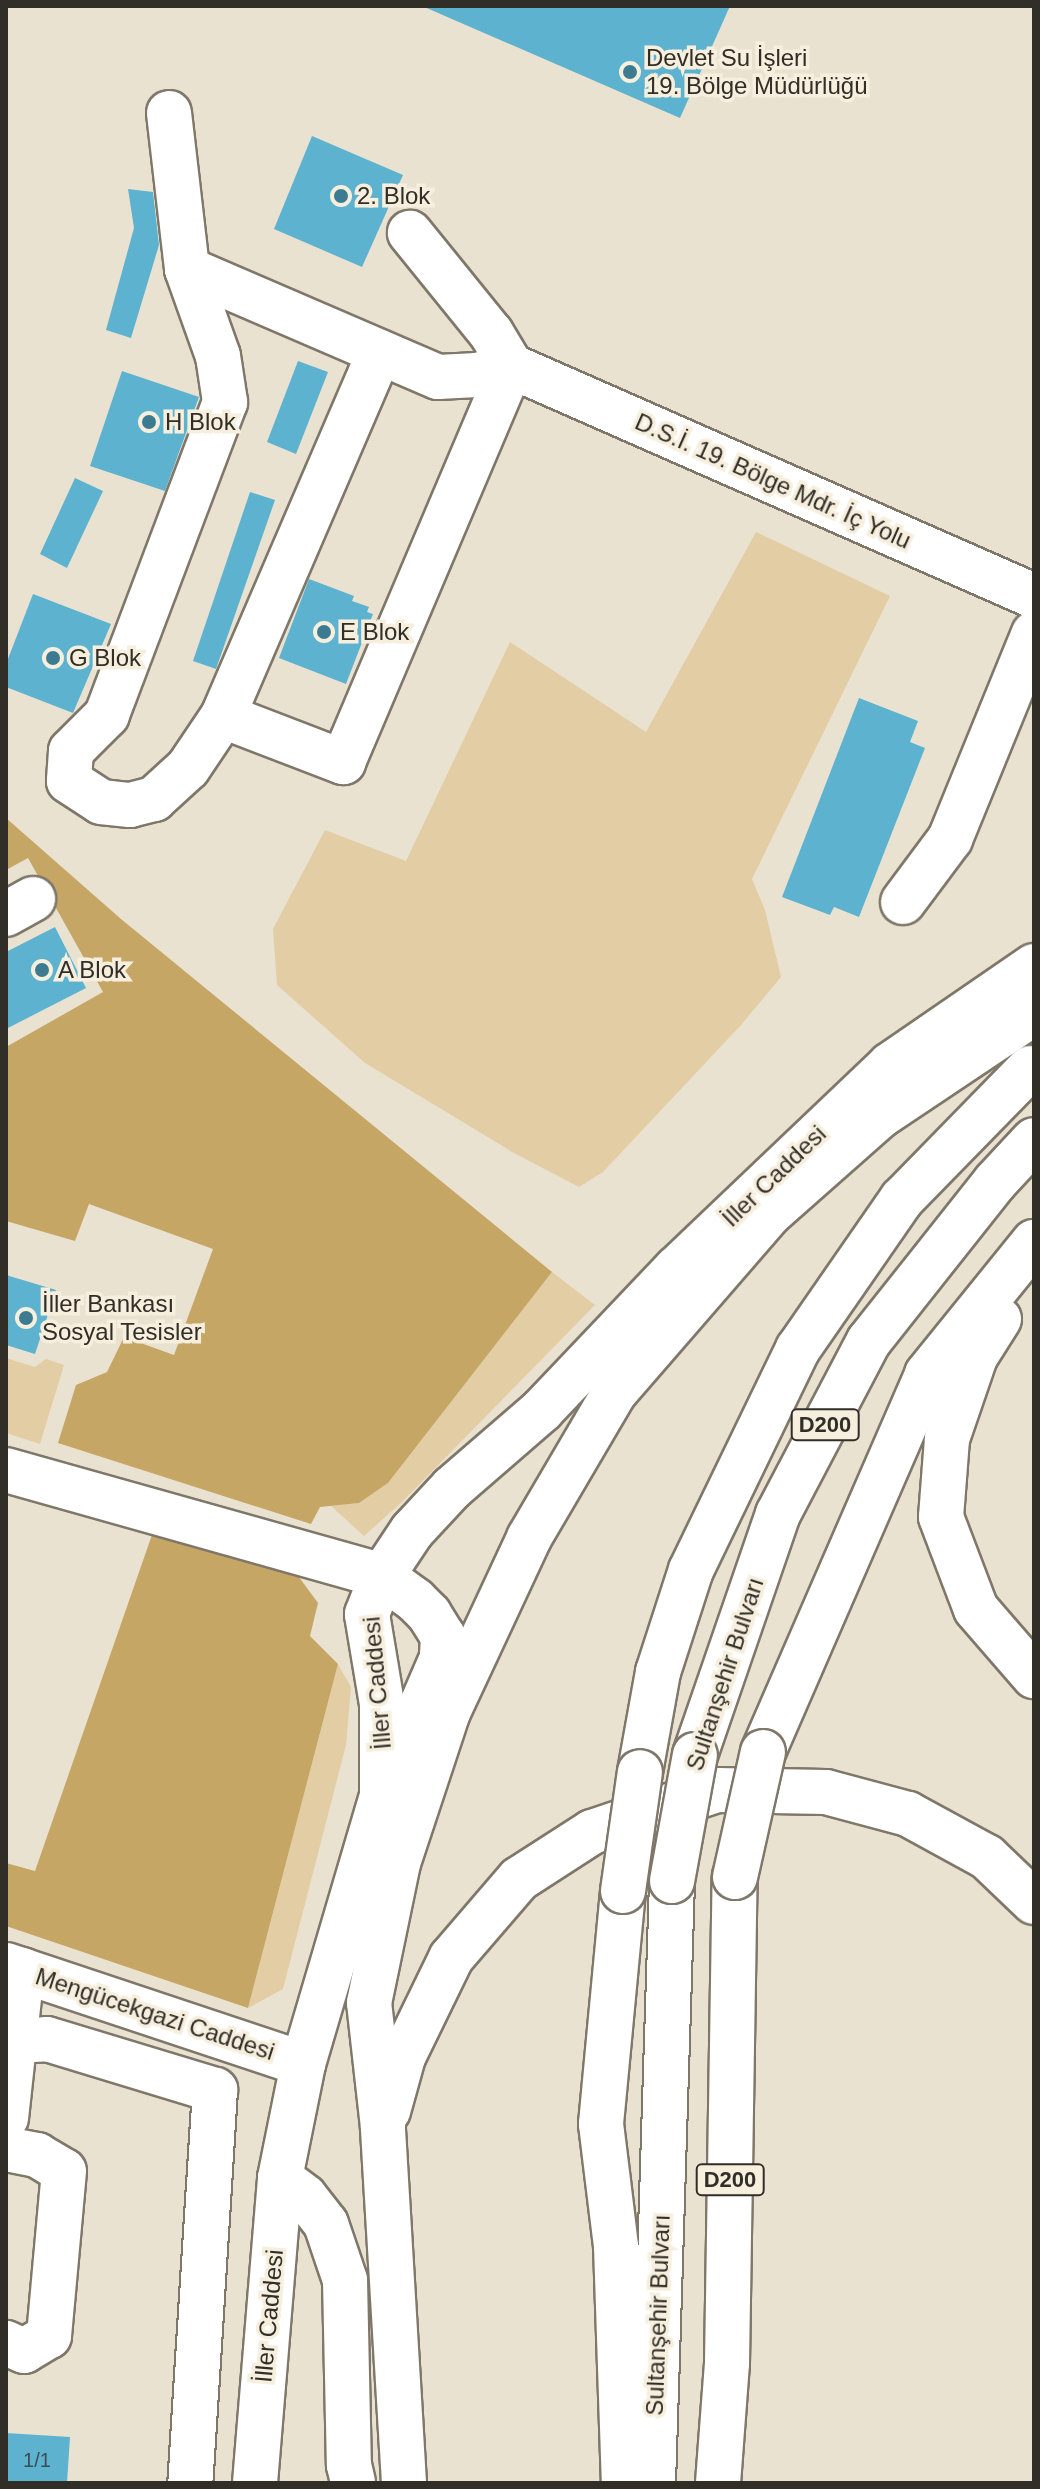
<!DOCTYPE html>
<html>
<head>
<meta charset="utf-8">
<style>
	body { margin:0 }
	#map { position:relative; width:1040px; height:2489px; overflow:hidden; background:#eae2d1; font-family:Arial,sans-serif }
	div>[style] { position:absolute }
	.green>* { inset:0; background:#e2cda4 }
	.forest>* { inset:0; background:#c6a665 }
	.building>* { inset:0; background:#5cb2cf }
	.roads { filter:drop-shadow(2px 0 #7f7769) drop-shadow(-2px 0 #7f7769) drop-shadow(0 2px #7f7769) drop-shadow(0 -2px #7f7769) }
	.minor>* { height:44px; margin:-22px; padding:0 22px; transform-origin:22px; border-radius:22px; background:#fff }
	.highway>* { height:44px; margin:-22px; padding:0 22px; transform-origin:22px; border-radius:22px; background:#fff }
	.bridges { filter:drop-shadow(2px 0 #7f7769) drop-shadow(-2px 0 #7f7769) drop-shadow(0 2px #7f7769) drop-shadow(0 -2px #7f7769) }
	.highway-bridge>* { height:44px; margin:-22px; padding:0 22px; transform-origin:22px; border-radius:22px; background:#fff }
	.dots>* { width:22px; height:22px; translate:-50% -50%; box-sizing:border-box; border:4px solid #f7efde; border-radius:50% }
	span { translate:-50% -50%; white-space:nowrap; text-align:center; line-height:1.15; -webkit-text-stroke:7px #f7efde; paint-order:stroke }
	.number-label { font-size:20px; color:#3c4f52 }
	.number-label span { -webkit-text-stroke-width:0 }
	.shield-label span { padding:2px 6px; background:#f7efde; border:2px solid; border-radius:6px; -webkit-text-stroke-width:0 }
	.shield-label { font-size:22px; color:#312e28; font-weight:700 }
	.poi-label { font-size:24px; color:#312e28 }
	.left { translate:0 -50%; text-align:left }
	.street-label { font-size:24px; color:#312e28 }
	.frame { position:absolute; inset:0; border:8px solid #312e28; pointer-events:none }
</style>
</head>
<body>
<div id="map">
	<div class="green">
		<div style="clip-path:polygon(756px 532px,890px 596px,752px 879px,765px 910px,781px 977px,741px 1025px,603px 1172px,579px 1187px,514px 1153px,365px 1063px,277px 985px,273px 929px,325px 830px,406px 861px,510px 642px,646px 732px)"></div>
		<div style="clip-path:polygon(552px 1272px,595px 1305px,402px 1502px,364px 1536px,331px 1506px,359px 1503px,388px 1483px)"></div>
		<div style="clip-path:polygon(6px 1358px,35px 1367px,46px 1359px,64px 1365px,40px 1444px,6px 1433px)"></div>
		<div style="clip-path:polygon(338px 1664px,351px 1687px,346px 1745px,283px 1989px,248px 2008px)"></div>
	</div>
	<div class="forest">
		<div style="clip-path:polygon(6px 818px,121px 919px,552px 1272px,388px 1483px,359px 1503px,320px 1507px,311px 1524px,58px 1443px,76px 1385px,107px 1372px,124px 1337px,174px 1355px,213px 1249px,89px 1204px,75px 1241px,6px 1221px,6px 1047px,103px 992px,28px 858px,6px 870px)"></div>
		<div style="clip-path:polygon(154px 1529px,296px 1573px,318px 1603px,310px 1636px,338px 1664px,248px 2008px,6px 1926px,6px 1863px,35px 1871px)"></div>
	</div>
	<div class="building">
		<div style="clip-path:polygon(422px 6px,730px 6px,680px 118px)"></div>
		<div style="clip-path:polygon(312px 136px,403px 175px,362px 267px,274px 229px)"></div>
		<div style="clip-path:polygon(128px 189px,153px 192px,159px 245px,131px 338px,106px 330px,134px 228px)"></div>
		<div style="clip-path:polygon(298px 361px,328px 372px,296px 454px,267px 442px)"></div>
		<div style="clip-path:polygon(122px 371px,199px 397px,165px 491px,90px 466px)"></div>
		<div style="clip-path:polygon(75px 478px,103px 491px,67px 568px,40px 554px)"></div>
		<div style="clip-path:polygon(250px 492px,275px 500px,216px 669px,193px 661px)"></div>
		<div style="clip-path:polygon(309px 579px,354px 596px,352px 601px,369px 607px,367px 612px,373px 614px,346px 684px,279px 658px)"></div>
		<div style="clip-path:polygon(33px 594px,111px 624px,73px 713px,6px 687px,6px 664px)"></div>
		<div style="clip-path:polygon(859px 698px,918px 721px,910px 742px,925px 748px,859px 917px,834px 907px,830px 915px,782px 897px)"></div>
		<div style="clip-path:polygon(55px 927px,86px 988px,6px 1029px,6px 952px)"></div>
		<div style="clip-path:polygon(6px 1275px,56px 1290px,35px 1354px,6px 1345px)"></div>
		<div style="clip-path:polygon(6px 2433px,70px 2437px,67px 2483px,6px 2483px)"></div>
	</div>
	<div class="roads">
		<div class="minor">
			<div style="left:169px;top:113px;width:157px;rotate:83.4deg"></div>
			<div style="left:187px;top:269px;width:92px;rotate:70.4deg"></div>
			<div style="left:218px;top:356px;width:47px;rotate:81.3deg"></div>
			<div style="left:225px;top:402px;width:335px;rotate:110.7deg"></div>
			<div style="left:107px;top:715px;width:51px;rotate:135deg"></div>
			<div style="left:71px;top:751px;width:30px;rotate:94deg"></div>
			<div style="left:69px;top:781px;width:38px;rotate:33deg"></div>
			<div style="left:101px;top:802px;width:29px;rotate:6deg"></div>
			<div style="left:130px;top:805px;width:25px;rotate:-14deg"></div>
			<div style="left:154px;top:799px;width:46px;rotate:-42.4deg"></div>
			<div style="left:188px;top:768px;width:63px;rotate:-56.1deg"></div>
			<div style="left:223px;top:716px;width:396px;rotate:-66.7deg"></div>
			<div style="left:187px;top:269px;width:273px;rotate:23.3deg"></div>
			<div style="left:438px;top:377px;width:39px;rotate:-3deg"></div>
			<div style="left:477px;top:375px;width:35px;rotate:-15deg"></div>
			<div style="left:511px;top:366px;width:571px;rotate:23.74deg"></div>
			<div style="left:223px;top:716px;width:129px;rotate:21deg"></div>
			<div style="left:343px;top:762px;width:430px;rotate:-67deg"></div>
			<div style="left:511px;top:366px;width:39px;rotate:-121deg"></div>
			<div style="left:491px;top:333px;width:129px;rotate:-129deg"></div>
			<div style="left:903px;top:902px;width:79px;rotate:-53.3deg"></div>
			<div style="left:950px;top:839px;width:222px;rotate:-67.8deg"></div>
			<div style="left:6px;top:914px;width:31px;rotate:-29deg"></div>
			<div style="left:6px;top:1470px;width:391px;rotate:15.7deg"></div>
			<div style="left:382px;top:1576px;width:41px;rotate:36deg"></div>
			<div style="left:415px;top:1600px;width:20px;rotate:45deg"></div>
			<div style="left:429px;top:1614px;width:26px;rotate:58deg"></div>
			<div style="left:443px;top:1636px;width:22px;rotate:93deg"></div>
			<div style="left:442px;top:1658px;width:136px;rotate:113.4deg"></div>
			<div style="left:6px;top:1965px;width:313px;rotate:18.4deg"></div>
			<div style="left:14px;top:2041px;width:33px;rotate:-3deg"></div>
			<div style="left:47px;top:2039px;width:176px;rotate:16.9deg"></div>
			<div style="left:215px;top:2090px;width:394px;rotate:93.6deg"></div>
			<div style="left:6px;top:2118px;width:149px;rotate:-83.8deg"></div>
			<div style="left:6px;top:2149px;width:32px;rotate:11deg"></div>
			<div style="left:37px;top:2155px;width:31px;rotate:31deg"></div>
			<div style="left:64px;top:2171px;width:166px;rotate:95.2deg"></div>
			<div style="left:49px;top:2336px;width:29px;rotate:149deg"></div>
			<div style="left:24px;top:2351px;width:20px;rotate:-156deg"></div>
			<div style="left:280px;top:2178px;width:31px;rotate:37deg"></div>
			<div style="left:305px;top:2197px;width:34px;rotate:52deg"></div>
			<div style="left:326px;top:2224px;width:59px;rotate:71.3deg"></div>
			<div style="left:345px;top:2280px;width:185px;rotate:88.8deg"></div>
			<div style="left:349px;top:2465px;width:18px;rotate:77deg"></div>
			<div style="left:255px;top:2483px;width:306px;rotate:-85.3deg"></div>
			<div style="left:280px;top:2178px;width:116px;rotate:-78.6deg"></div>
			<div style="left:303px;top:2064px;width:279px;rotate:-73.6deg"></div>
			<div style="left:382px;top:1796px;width:92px;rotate:-90deg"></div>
			<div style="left:382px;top:1704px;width:91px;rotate:-99.5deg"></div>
			<div style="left:367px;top:1614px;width:41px;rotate:-68.5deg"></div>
			<div style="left:382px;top:1576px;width:54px;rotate:-56.3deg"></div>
			<div style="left:412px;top:1531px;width:59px;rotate:-47.1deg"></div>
			<div style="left:452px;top:1488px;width:119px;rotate:-40.9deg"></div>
			<div style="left:542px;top:1410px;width:195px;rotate:-46.5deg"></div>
			<div style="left:676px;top:1269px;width:296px;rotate:-43.6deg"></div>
			<div style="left:890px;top:1065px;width:175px;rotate:-34.5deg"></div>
		</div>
		<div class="highway">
			<div style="left:999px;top:1319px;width:45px;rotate:122.3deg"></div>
			<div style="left:975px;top:1357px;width:87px;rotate:108.9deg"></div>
			<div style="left:947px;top:1439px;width:78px;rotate:94.4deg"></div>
			<div style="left:941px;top:1517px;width:98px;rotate:69.2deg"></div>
			<div style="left:976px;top:1609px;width:89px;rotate:49.1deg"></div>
			<div style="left:763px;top:1752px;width:412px;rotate:-66.5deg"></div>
			<div style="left:927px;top:1374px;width:170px;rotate:-51deg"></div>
			<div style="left:695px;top:1755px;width:255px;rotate:-71deg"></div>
			<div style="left:778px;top:1514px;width:195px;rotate:-62.3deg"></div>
			<div style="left:869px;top:1341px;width:203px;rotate:-51.6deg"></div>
			<div style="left:995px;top:1182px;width:57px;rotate:-47.1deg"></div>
			<div style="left:640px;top:1772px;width:102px;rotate:-79.8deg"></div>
			<div style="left:658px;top:1672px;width:107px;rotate:-72.1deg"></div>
			<div style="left:691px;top:1570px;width:246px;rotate:-64.2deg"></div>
			<div style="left:798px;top:1349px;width:183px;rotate:-55.3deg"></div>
			<div style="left:902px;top:1199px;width:183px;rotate:-45.7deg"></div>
			<div style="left:623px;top:1891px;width:234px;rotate:95.4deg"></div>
			<div style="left:601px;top:2124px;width:123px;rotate:83deg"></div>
			<div style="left:616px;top:2246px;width:237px;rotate:88.1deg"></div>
			<div style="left:388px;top:2111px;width:56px;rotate:-74.5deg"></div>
			<div style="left:403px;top:2057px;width:110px;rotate:-64.1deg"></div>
			<div style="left:451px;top:1958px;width:104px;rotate:-49.3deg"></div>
			<div style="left:519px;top:1879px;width:87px;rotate:-32.8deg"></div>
			<div style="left:592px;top:1832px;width:132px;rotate:-18.6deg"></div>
			<div style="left:717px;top:1790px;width:109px;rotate:1.1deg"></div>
			<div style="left:826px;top:1792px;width:85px;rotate:15deg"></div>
			<div style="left:908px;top:1814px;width:90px;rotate:28.6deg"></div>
			<div style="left:987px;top:1857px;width:65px;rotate:43.8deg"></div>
			<div style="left:404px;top:2483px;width:357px;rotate:-93.4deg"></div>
			<div style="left:383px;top:2127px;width:125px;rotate:-96.4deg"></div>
			<div style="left:369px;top:2003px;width:143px;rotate:-78.3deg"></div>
			<div style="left:398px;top:1863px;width:159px;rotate:-71.7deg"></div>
			<div style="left:448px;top:1712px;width:192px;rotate:-65deg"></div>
			<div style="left:529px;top:1538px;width:168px;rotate:-59.6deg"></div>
			<div style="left:614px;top:1393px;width:235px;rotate:-49.1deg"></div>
			<div style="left:768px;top:1215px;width:149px;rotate:-41.5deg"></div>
			<div style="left:880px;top:1116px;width:185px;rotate:-33.8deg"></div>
			<div style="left:653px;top:2483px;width:602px;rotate:-88.19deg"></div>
			<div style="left:718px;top:2483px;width:120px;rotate:-85.7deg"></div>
			<div style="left:727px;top:2363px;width:486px;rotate:-89.1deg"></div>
		</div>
	</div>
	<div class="bridges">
		<div class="highway-bridge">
			<div style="left:735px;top:1877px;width:128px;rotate:-77.4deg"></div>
			<div style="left:672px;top:1881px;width:128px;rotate:-79.7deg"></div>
			<div style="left:623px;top:1891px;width:120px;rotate:-81.9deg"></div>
		</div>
	</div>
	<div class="dots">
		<div style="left:630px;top:72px;background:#3d7c90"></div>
		<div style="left:341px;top:196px;background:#3d7c90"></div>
		<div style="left:149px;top:422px;background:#3d7c90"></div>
		<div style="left:324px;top:632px;background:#3d7c90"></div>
		<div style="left:53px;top:658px;background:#3d7c90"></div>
		<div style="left:42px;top:970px;background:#3d7c90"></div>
		<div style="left:26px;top:1318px;background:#3d7c90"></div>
	</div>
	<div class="number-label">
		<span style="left:37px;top:2460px">1/1</span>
	</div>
	<div class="shield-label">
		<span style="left:825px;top:1425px">D200</span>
		<span style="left:730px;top:2180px">D200</span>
	</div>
	<div class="poi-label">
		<span class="left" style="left:646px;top:72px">Devlet Su İşleri<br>19. Bölge Müdürlüğü</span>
		<span class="left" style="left:357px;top:196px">2. Blok</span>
		<span class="left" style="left:165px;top:422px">H Blok</span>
		<span class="left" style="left:340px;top:632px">E Blok</span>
		<span class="left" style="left:69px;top:658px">G Blok</span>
		<span class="left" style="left:58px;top:970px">A Blok</span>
		<span class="left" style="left:42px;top:1318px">İller Bankası<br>Sosyal Tesisler</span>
	</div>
	<div class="street-label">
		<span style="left:773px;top:481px;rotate:24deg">D.S.İ. 19. Bölge Mdr. İç Yolu</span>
		<span style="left:774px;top:1176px;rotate:-44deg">İller Caddesi</span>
		<span style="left:725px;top:1674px;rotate:-72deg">Sultanşehir Bulvarı</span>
		<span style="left:377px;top:1683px;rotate:-95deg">İller Caddesi</span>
		<span style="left:155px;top:2014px;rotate:18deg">Mengücekgazi Caddesi</span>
		<span style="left:658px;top:2315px;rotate:-88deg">Sultanşehir Bulvarı</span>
		<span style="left:269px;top:2316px;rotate:-85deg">İller Caddesi</span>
	</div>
	<div class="frame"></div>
</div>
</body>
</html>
